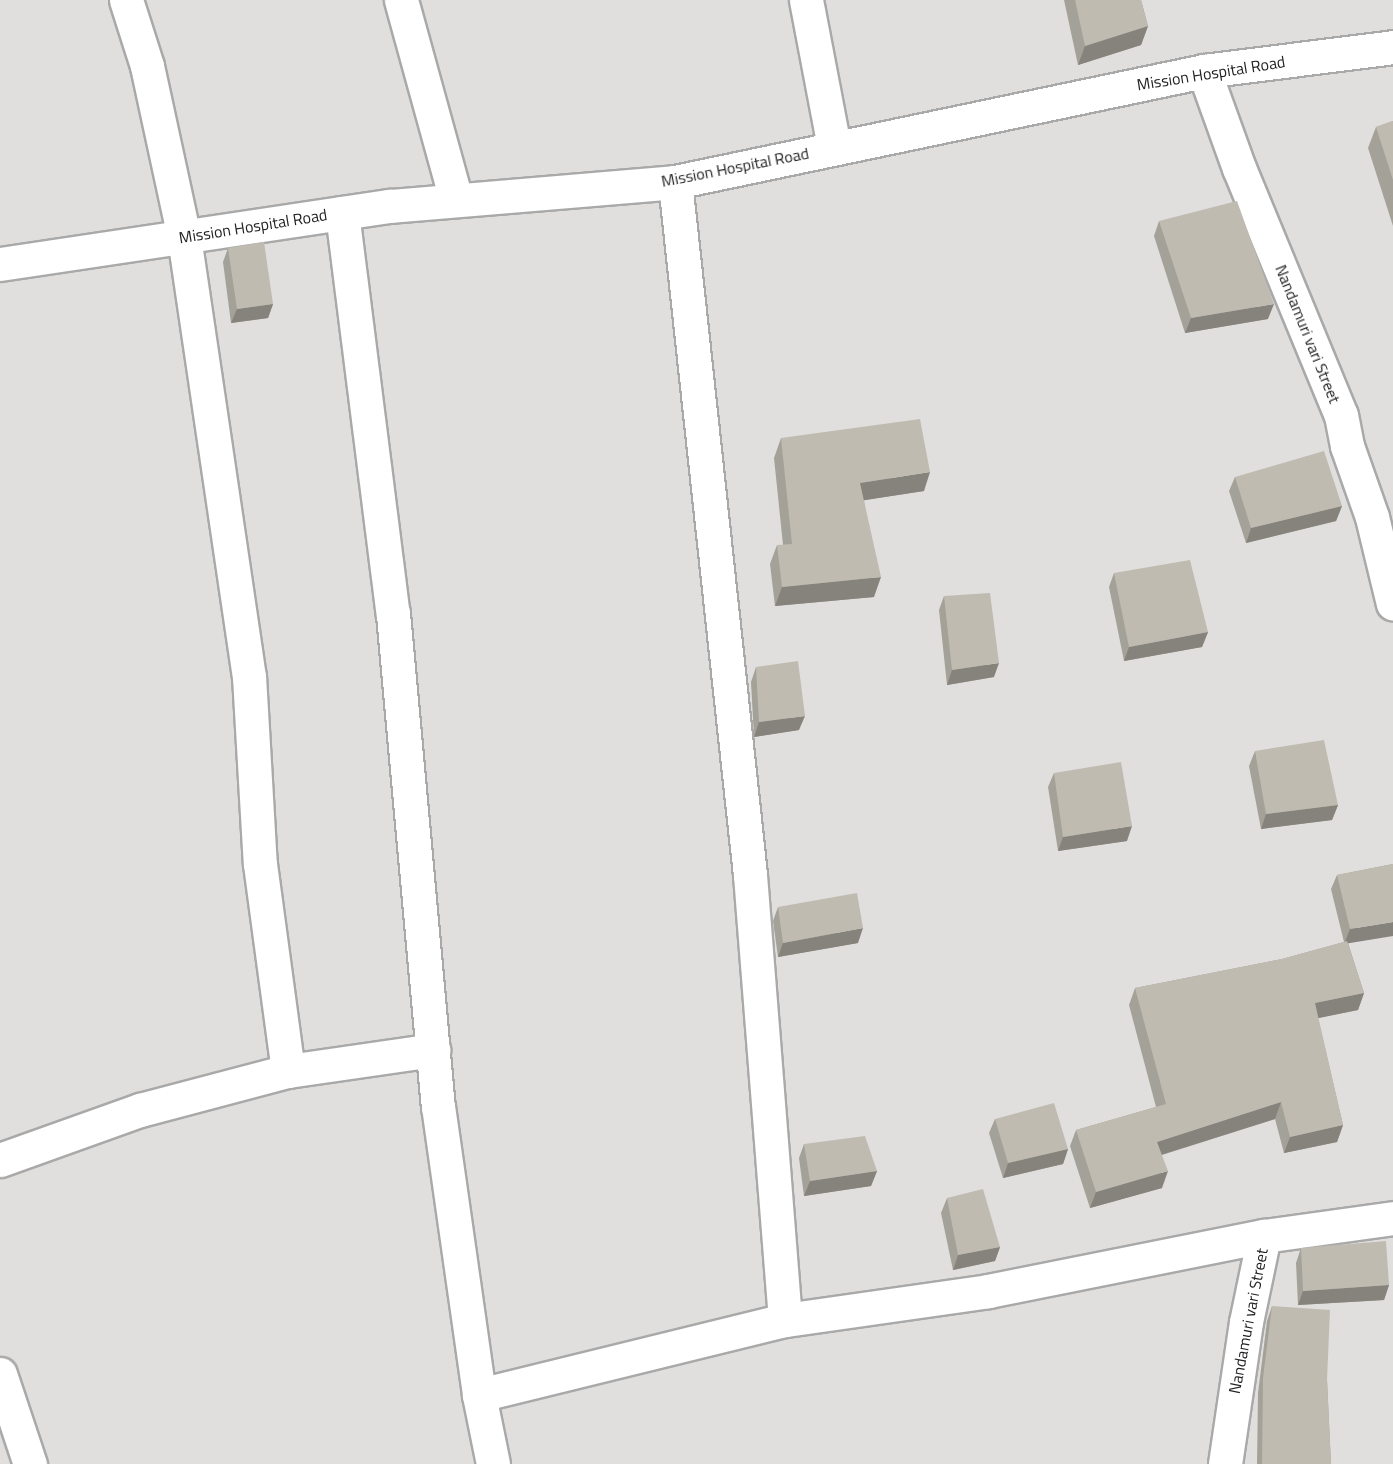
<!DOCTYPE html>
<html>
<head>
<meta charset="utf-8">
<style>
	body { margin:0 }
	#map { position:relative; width:1393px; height:1464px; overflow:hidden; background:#f2f1e8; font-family:"Titillium Web",sans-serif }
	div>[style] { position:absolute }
	.residential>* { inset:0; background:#e0dfde }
	.roads { filter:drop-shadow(2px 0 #a9a9a9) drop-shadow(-2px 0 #a9a9a9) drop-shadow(0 2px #a9a9a9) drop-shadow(0 -2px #a9a9a9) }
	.street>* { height:33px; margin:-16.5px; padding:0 16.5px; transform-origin:16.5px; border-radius:16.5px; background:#fff }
	.wall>* { inset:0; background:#a4a198 }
	.shaded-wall>* { inset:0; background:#86837c }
	.building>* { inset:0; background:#bfbbb1 }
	span { translate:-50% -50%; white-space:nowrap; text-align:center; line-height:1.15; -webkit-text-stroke:6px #fff; paint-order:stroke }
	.street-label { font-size:16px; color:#222 }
</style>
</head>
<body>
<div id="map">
	<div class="residential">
		<div style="clip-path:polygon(0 0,1393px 0,1393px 1464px,0 1464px)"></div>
	</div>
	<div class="roads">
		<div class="street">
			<div style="left:126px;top:0;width:69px;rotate:72.3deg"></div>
			<div style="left:147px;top:66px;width:175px;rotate:77.8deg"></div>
			<div style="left:184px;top:237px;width:444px;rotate:81.6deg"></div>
			<div style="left:249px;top:676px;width:188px;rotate:86.7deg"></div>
			<div style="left:260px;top:864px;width:209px;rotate:82.3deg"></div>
			<div style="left:401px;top:0;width:207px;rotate:74.6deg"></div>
			<div style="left:806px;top:0;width:150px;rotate:79.2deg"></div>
			<div style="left:1204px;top:71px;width:103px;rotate:70.2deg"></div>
			<div style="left:1239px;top:168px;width:267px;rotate:67.6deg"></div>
			<div style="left:1341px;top:415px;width:32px;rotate:79deg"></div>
			<div style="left:1347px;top:446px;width:75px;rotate:70.6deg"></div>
			<div style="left:1372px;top:517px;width:89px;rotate:76.4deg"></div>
			<div style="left:675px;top:182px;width:697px;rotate:83.82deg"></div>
			<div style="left:750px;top:875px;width:446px;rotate:85.5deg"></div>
			<div style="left:342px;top:213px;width:404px;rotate:82.8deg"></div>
			<div style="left:393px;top:614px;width:494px;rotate:84.8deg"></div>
			<div style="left:438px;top:1106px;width:292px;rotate:81.9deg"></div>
			<div style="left:479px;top:1395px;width:70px;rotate:78.5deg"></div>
			<div style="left:0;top:264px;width:394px;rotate:-8.5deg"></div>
			<div style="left:390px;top:206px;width:286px;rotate:-4.8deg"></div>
			<div style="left:675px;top:182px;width:541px;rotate:-11.85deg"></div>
			<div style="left:1204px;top:71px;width:191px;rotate:-7.2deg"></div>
			<div style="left:0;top:1160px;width:149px;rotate:-19.7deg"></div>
			<div style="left:140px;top:1110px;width:153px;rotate:-14.8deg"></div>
			<div style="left:288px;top:1071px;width:147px;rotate:-8.2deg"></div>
			<div style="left:0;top:1374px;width:95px;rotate:71.6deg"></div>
			<div style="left:479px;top:1395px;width:315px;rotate:-13.8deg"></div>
			<div style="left:785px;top:1320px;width:205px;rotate:-8.1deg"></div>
			<div style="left:988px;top:1291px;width:281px;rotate:-11.3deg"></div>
			<div style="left:1225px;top:1464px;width:144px;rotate:-81.6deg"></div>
			<div style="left:1246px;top:1322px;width:88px;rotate:-78.2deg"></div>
			<div style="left:1264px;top:1236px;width:130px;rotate:-7.9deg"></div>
		</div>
	</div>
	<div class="wall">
		<div style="clip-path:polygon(1064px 0,1141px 0,1148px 26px,1141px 45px,1078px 65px)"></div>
		<div style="clip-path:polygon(1393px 121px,1393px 226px,1368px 148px,1376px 127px)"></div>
		<div style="clip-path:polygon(1159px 221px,1268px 319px,1185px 333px,1154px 236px)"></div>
		<div style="clip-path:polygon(228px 248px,273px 304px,268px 318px,231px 323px,223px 262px)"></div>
		<div style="clip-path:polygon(781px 438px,924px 491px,864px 500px,874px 597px,775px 606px,770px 564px,777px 545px,783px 545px,774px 458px)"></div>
		<div style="clip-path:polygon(1235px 477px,1342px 506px,1336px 521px,1246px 543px,1229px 491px)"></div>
		<div style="clip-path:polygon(1114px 573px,1208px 632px,1202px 647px,1124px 661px,1109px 587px)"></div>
		<div style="clip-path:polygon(944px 596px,994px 677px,947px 685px,939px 610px)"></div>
		<div style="clip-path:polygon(756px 667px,799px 730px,754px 737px,751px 682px)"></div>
		<div style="clip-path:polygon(1255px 751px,1338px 805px,1332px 820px,1261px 829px,1249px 766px)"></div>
		<div style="clip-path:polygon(1054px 773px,1127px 841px,1058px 851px,1048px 787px)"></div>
		<div style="clip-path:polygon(1393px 864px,1348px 943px,1364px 993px,1358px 1010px,1318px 1018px,1343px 1125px,1337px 1142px,1284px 1153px,1275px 1119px,1162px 1155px,1162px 1188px,1090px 1208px,1070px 1146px,1076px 1130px,1156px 1107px,1129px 1005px,1135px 988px,1282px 959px,1344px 942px,1331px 889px,1337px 875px)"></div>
		<div style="clip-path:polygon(778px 907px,858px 943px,778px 957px,773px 921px)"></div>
		<div style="clip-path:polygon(995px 1119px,1068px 1149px,1063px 1164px,1003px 1178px,989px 1133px)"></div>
		<div style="clip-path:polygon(804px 1144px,877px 1171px,871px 1186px,804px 1196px,799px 1158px)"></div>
		<div style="clip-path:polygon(947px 1198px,1000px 1247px,995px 1261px,953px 1270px,941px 1213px)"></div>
		<div style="clip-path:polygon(1301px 1248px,1389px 1285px,1384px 1300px,1298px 1305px,1296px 1263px)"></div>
		<div style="clip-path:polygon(1272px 1306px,1327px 1380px,1331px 1464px,1257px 1464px,1258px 1393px,1267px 1321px)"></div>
	</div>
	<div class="shaded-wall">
		<div style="clip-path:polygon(1148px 26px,1141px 45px,1078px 65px,1085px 46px)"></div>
		<div style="clip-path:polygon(273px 304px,268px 318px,231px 323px,237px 309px)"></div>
		<div style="clip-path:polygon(1274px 304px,1268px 319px,1185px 333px,1191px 318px)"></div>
		<div style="clip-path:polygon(930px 472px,924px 491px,853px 502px,860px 483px)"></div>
		<div style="clip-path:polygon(1342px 506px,1336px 521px,1246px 543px,1251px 528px)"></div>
		<div style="clip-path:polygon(881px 577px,874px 597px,775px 606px,782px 587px)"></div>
		<div style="clip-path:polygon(1208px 632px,1202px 647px,1124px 661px,1129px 647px)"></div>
		<div style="clip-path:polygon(999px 663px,994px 677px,947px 685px,952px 670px)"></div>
		<div style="clip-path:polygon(805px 716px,799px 730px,754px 737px,759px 722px)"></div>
		<div style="clip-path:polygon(1338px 805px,1332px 820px,1261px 829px,1266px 814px)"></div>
		<div style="clip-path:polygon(1132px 826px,1127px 841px,1058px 851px,1063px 837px)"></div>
		<div style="clip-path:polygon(1393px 922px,1393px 936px,1344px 944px,1350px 929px)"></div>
		<div style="clip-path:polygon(863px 928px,858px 943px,778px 957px,783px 943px)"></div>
		<div style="clip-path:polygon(1364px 993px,1358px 1010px,1309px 1020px,1315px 1003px)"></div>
		<div style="clip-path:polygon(1281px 1102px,1275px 1119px,1151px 1158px,1157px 1142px)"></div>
		<div style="clip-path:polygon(1343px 1125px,1337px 1142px,1284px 1153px,1290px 1137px)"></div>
		<div style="clip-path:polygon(1068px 1149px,1063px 1164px,1003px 1178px,1008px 1163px)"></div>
		<div style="clip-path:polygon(877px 1171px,871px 1186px,804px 1196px,810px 1181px)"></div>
		<div style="clip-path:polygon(1168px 1171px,1162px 1188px,1090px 1208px,1096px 1192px)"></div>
		<div style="clip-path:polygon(1000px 1247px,995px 1261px,953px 1270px,958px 1255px)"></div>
		<div style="clip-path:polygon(1389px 1285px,1384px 1300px,1298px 1305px,1303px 1291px)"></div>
	</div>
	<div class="building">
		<div style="clip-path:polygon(1075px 0,1141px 0,1148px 26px,1085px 46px)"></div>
		<div style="clip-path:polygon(1393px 121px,1393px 180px,1376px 127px)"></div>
		<div style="clip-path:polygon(1237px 201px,1274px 304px,1191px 318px,1159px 221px)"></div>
		<div style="clip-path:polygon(264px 242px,273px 304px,237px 309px,228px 248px)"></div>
		<div style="clip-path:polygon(920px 419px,930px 472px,860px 483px,881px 577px,782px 587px,777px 545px,792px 544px,781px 438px)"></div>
		<div style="clip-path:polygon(1324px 451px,1342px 506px,1251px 528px,1235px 477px)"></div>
		<div style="clip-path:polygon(1190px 560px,1208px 632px,1129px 647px,1114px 573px)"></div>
		<div style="clip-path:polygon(990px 593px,999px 663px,952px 670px,944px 596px)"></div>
		<div style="clip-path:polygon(798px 661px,805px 716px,759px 722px,756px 667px)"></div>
		<div style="clip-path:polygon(1324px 740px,1338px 805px,1266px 814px,1255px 751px)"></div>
		<div style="clip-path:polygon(1121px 762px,1132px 826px,1063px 837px,1054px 773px)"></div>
		<div style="clip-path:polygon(1393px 864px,1393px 922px,1350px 929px,1337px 875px)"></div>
		<div style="clip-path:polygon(857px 893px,863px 928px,783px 943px,778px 907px)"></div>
		<div style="clip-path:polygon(1347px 941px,1364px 993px,1315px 1003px,1343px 1125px,1290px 1137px,1281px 1102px,1157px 1142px,1168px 1171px,1096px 1192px,1076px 1130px,1166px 1104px,1135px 988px,1282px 959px)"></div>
		<div style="clip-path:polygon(1054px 1103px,1068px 1149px,1008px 1163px,995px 1119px)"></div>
		<div style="clip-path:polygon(865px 1136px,877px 1171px,810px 1181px,804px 1144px)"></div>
		<div style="clip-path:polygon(983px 1189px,1000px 1247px,958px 1255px,947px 1198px)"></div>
		<div style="clip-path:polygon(1386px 1241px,1389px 1285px,1303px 1291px,1301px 1248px)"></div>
		<div style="clip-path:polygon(1272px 1306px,1330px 1310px,1327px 1380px,1331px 1464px,1262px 1464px,1263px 1378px)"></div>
	</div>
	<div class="street-label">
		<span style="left:1211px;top:73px;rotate:-9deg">Mission Hospital Road</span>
		<span style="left:735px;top:167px;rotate:-11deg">Mission Hospital Road</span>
		<span style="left:253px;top:226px;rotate:-9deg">Mission Hospital Road</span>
		<span style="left:1308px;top:334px;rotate:68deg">Nandamuri vari Street</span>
		<span style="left:1248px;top:1321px;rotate:-79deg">Nandamuri vari Street</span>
	</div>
</div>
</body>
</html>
